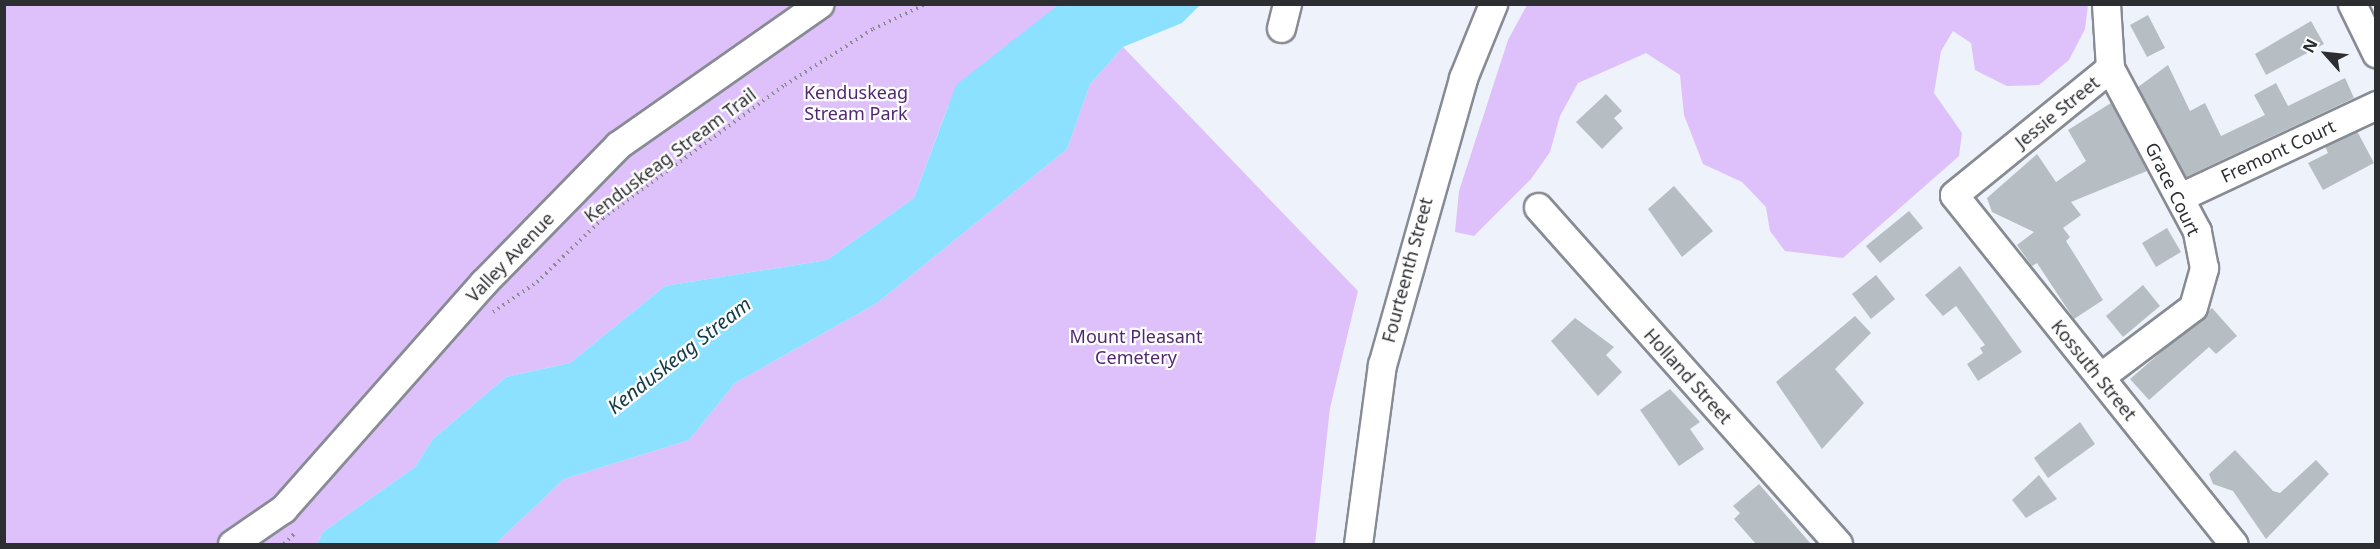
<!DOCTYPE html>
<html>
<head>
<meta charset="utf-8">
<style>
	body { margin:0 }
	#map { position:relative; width:2380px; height:549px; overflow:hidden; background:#eef2fa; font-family:"Noto Sans",sans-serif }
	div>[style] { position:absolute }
	.green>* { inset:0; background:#dec1fb }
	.water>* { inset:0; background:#8be1ff }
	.building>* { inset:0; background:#b6bec4 }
	.path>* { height:4px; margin-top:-2px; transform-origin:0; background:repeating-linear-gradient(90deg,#8a8c92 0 1.5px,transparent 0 6px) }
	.roads { filter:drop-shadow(2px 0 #878b93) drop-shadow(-2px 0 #878b93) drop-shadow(0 2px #878b93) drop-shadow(0 -2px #878b93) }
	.minor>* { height:27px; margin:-13.5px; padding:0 13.5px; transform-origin:13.5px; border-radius:13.5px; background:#fff }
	span { translate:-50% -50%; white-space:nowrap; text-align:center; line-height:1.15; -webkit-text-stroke:4.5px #fff; paint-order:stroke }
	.park-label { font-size:18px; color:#512870 }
	.street-label { font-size:18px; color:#2d2e31 }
	.water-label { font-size:20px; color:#133b47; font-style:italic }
	.frame { position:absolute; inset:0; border:6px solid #2d2e31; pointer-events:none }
	.north { position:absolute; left:2296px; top:24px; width:60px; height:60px; -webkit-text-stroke:4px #fff; paint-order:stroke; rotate:297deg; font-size:16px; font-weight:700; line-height:24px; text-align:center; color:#2d2e31 }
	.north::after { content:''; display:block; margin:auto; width:21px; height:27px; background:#2d2e31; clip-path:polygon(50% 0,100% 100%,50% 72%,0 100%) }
</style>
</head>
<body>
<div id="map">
	<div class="green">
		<div style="clip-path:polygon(4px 5px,1059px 5px,948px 106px,914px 198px,827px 260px,665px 286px,570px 363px,506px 377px,433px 439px,415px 467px,323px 532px,317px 544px,5px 544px)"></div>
		<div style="clip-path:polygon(1527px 5px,1528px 4px,2088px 5px,2085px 29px,2069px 60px,2039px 85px,2007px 86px,1975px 70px,1971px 43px,1953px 31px,1941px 51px,1934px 93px,1962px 133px,1959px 156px,1843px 258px,1785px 251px,1770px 231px,1766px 207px,1742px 182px,1703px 164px,1684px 115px,1680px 75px,1646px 53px,1578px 83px,1560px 116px,1550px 152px,1531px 179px,1474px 236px,1455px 232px,1459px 191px,1508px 40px)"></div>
		<div style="clip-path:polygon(1123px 47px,1358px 291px,1330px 408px,1315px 544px,495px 544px,564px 479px,689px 440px,735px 383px,877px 303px,1067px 149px,1090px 84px)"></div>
	</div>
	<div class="water">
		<div style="clip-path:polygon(1058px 5px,1200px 5px,1182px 23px,1123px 47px,1090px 84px,1067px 149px,877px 303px,735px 383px,689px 440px,564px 479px,495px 544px,317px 544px,323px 532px,415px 467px,433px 439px,506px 377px,570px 363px,665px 286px,827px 260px,914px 198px,956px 85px)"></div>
	</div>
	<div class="building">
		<div style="clip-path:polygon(2148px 15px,2165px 48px,2147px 57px,2130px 25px)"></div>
		<div style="clip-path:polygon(2311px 21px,2324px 44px,2266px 75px,2255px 54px)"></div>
		<div style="clip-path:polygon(2168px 65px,2190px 111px,2205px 103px,2221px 136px,2265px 115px,2254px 95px,2276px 83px,2288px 106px,2345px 78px,2354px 98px,2186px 177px,2138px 87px)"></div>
		<div style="clip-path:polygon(1606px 94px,1622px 111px,1614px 118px,1623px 128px,1602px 149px,1576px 122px)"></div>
		<div style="clip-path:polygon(2111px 103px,2147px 171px,2071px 202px,2081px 215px,2063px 228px,2070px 237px,2066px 241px,2103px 300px,2074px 319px,2037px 263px,2032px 266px,2017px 245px,2034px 232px,1992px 212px,1987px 198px,2037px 154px,2056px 182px,2086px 161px,2068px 130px)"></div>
		<div style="clip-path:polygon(2357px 131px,2374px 163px,2323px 190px,2308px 163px,2328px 153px,2325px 146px)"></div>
		<div style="clip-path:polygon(1674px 186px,1713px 231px,1682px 257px,1648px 209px)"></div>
		<div style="clip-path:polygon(1909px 211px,1923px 228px,1880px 263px,1866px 246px)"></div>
		<div style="clip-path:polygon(2167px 228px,2181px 252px,2156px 267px,2142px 243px)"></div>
		<div style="clip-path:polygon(1960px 266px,2022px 352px,1978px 381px,1967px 364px,1983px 353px,1980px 348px,1985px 345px,1956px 306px,1943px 316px,1925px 295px)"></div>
		<div style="clip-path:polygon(1876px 275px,1895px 299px,1871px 319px,1852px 294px)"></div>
		<div style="clip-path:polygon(2143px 285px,2160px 306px,2123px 337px,2106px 316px)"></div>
		<div style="clip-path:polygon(2212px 308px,2237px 336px,2216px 354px,2209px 347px,2149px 400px,2130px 379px)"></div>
		<div style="clip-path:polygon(1855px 316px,1871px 333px,1835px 369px,1864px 403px,1822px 449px,1776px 382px)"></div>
		<div style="clip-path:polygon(1575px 318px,1614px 347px,1606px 355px,1622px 372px,1598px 396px,1551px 341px)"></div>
		<div style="clip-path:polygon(1670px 389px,1700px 422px,1690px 429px,1704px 449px,1679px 466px,1640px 410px)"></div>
		<div style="clip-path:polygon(2080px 422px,2095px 444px,2048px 478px,2034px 458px)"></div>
		<div style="clip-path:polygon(2235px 450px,2273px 491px,2280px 493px,2316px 460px,2329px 474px,2266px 539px,2233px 491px,2213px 484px,2209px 474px)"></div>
		<div style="clip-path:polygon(2039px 475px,2057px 499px,2026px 518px,2012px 500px)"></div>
		<div style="clip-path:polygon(1759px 484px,1811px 544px,1756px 544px,1734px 519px,1740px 513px,1733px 506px)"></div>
	</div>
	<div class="path">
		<div style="left:493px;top:312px;width:53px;rotate:-34.3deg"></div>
		<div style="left:537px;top:282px;width:92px;rotate:-44.1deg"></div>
		<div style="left:603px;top:218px;width:225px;rotate:-36.2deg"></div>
		<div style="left:785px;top:85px;width:104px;rotate:-32.5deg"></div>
		<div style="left:873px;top:29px;width:59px;rotate:-25.3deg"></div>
		<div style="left:284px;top:544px;width:14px;rotate:-45deg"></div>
	</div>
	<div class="roads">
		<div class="minor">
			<div style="left:2106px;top:4px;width:64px;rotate:86.4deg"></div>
			<div style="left:2110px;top:68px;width:201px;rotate:140.9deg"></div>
			<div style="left:1954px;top:195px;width:447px;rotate:51.3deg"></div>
			<div style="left:2352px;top:4px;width:55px;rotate:63.9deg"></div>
			<div style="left:1281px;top:28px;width:25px;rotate:-76deg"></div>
			<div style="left:2180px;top:197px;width:217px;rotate:-25.1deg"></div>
			<div style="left:1538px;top:207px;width:451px;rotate:48.3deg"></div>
			<div style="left:2100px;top:377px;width:116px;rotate:-37deg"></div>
			<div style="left:2193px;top:307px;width:41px;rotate:-74.2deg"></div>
			<div style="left:2204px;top:268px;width:38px;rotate:-101deg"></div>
			<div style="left:2197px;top:231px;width:185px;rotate:-118.1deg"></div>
			<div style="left:232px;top:544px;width:62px;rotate:-34.5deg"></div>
			<div style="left:283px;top:509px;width:302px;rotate:-48.5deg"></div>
			<div style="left:483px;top:283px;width:193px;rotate:-45.6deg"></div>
			<div style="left:618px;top:145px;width:246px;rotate:-35deg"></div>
			<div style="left:1358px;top:544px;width:181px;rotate:-82.4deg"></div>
			<div style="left:1382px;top:365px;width:298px;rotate:-74.2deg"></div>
			<div style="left:1463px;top:78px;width:80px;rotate:-67.9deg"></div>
		</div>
	</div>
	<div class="park-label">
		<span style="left:856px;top:103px">Kenduskeag<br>Stream Park</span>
		<span style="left:1136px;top:347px">Mount Pleasant<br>Cemetery</span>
	</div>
	<div class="street-label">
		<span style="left:2057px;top:112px;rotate:-39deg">Jessie Street</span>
		<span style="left:2278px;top:151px;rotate:-25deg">Fremont Court</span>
		<span style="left:670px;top:155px;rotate:-37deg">Kenduskeag Stream Trail</span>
		<span style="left:2173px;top:189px;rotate:64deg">Grace Court</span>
		<span style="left:510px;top:257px;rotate:-46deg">Valley Avenue</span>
		<span style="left:1407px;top:270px;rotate:-75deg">Fourteenth Street</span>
		<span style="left:2094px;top:370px;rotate:51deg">Kossuth Street</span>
		<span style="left:1688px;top:376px;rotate:48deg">Holland Street</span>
	</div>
	<div class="water-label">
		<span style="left:679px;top:355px;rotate:-38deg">Kenduskeag Stream</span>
	</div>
	<div class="frame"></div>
	<div class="north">N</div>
</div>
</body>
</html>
